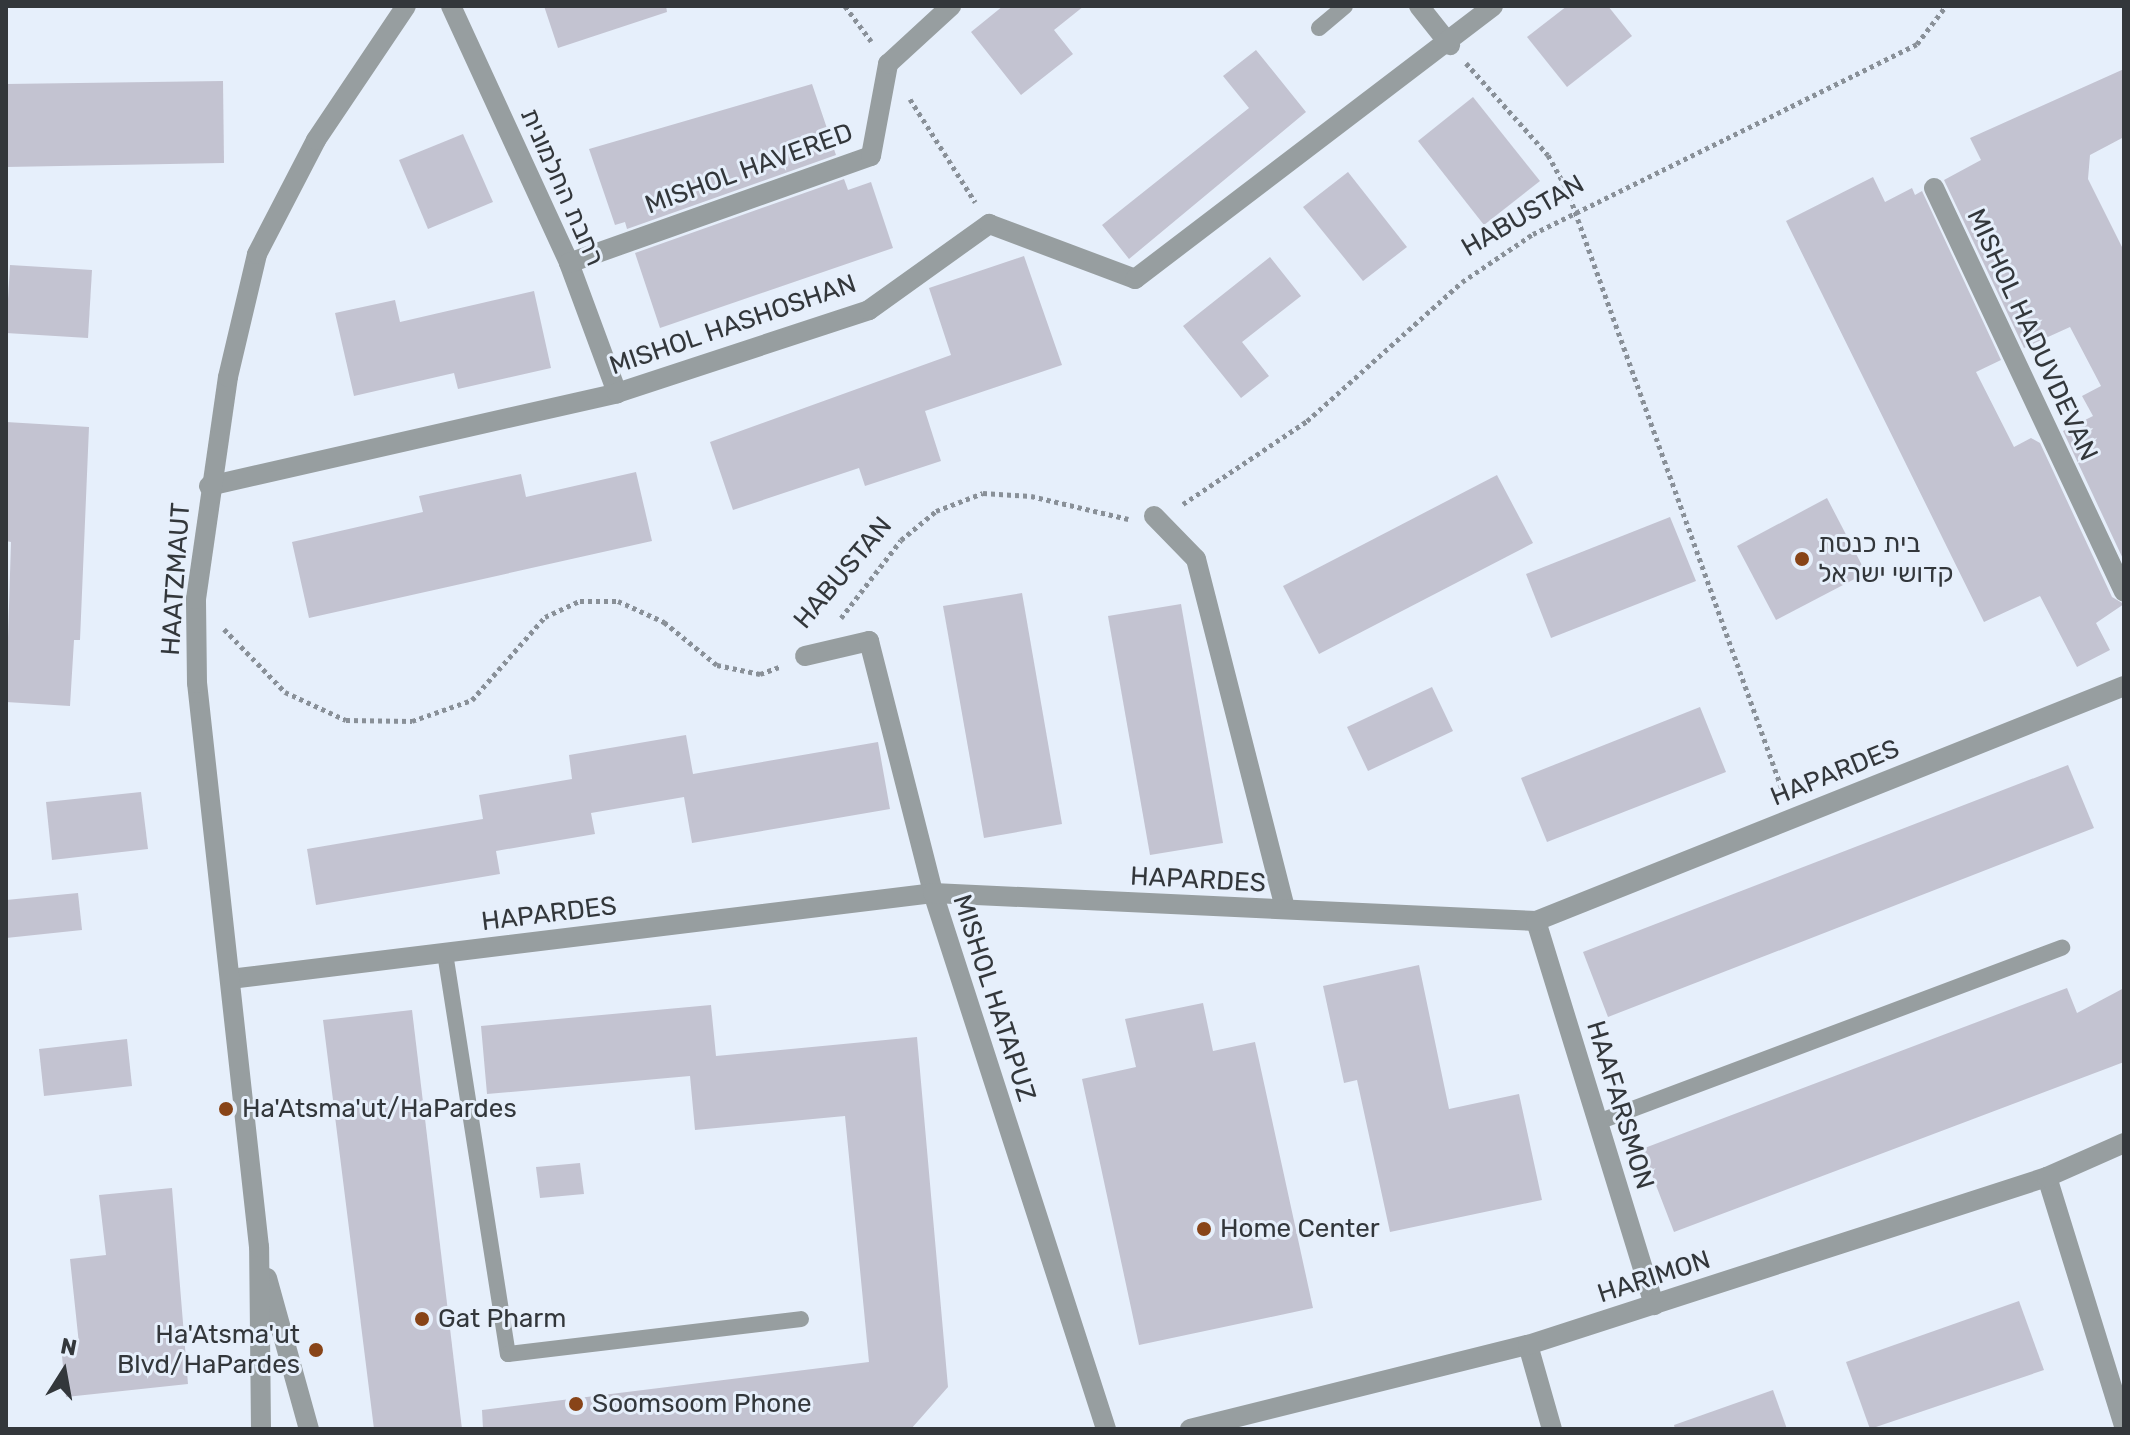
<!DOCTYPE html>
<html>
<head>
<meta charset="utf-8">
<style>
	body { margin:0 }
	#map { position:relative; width:2130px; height:1435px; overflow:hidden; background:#e6effb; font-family:Rubik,Heebo,sans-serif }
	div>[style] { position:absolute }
	.building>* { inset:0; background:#c3c3d1 }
	.path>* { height:5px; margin-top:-2.5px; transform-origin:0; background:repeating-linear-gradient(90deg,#899098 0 4px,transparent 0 8px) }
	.service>* { height:16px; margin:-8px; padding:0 8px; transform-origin:8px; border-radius:8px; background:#979ea0 }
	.minor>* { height:20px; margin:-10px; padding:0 10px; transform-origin:10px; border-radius:10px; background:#979ea0 }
	.tertiary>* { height:20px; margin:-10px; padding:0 10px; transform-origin:10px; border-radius:10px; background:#979ea0 }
	.dots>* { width:22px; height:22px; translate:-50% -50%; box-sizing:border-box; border:4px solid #e6effb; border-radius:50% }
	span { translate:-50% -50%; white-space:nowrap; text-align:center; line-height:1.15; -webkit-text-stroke:6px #e6effb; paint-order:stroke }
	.street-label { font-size:26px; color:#33373b }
	.poi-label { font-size:26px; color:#33373b }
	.left { translate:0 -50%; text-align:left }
	.right { translate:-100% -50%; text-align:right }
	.frame { position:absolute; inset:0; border:8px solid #33373b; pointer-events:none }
	.north { position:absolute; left:24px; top:1331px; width:80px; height:80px; -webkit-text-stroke:6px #e6effb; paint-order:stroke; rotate:11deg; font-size:22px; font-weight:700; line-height:32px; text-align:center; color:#33373b }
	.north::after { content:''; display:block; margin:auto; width:28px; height:36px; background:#33373b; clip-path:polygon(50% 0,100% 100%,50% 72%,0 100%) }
</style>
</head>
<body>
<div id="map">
	<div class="building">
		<div style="clip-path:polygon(544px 6px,666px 6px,667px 12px,558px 48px)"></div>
		<div style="clip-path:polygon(1003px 6px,1084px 6px,1054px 30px,1073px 54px,1021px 95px,971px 32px)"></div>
		<div style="clip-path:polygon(1567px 6px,1608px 6px,1632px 36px,1567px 87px,1527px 37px)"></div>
		<div style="clip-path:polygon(1256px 50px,1306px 112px,1129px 259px,1102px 225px,1249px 108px,1223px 76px)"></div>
		<div style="clip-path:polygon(2124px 69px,2124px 137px,2090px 155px,2088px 179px,2124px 251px,2124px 561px,2063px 431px,2093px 416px,2082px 396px,2101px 386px,2070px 327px,2024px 348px,1944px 180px,1981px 160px,1970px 138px)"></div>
		<div style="clip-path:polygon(223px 81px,224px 163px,6px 167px,6px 84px)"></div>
		<div style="clip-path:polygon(812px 84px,836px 155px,627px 229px,625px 222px,615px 225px,589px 149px)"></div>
		<div style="clip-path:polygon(1473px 97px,1540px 181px,1484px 225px,1418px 141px)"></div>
		<div style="clip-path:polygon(463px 134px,493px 202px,428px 229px,399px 160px)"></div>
		<div style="clip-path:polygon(1348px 172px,1407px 247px,1363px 281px,1303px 207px)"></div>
		<div style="clip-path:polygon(1873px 177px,1885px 202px,1912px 188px,1915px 195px,1922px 191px,2001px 360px,1976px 372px,2014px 447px,2031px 438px,2040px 443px,2112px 597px,2124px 604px,2096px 623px,2110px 650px,2077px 667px,2040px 596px,1984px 622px,1786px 221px)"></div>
		<div style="clip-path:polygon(844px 179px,848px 190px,871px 182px,893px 248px,660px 328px,635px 253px)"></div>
		<div style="clip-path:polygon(1024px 256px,1062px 365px,925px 411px,941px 461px,865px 486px,859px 468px,733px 510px,710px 442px,951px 355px,929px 288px)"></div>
		<div style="clip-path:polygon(1270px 257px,1301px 296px,1242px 342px,1269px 376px,1241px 398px,1183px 326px)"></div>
		<div style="clip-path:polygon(10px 265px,92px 270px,88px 338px,6px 333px)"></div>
		<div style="clip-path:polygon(534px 291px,551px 368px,458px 389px,454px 373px,354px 396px,335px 313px,395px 300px,400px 322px)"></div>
		<div style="clip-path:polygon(6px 422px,89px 427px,80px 640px,74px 640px,70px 706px,6px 702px,11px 542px,6px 541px)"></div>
		<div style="clip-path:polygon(636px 472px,652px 541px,309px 618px,292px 542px,423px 512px,419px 496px,521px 474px,526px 497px)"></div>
		<div style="clip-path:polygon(1497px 475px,1533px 543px,1319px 654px,1283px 586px)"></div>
		<div style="clip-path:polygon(1827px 498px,1866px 573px,1776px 620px,1737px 546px)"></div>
		<div style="clip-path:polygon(1670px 517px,1696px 581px,1551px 638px,1526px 574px)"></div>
		<div style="clip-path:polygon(1022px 593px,1062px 824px,984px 838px,943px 606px)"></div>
		<div style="clip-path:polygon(1181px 604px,1223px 843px,1150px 855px,1108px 616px)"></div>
		<div style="clip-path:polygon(1432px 687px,1453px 731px,1368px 771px,1347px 727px)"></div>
		<div style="clip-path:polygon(1700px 707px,1726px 772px,1547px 842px,1521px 778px)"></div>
		<div style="clip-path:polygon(686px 735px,693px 774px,878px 742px,890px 809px,692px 843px,684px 797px,591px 813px,595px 834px,496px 851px,500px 874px,316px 905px,307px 849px,483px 819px,479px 795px,572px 779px,569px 755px)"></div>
		<div style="clip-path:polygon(2068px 765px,2094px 828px,1608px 1017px,1583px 952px)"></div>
		<div style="clip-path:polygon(141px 792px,148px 849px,52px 860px,46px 802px)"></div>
		<div style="clip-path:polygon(78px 893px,82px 930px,6px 938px,6px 900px)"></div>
		<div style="clip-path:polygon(1419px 965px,1449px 1109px,1519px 1094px,1542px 1200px,1390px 1232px,1357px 1080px,1344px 1083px,1323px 986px)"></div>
		<div style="clip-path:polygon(2067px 988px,2077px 1013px,2124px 988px,2124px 1062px,1674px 1232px,1642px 1149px)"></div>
		<div style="clip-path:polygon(1203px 1003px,1213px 1051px,1255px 1042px,1313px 1308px,1139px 1345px,1082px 1079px,1136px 1067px,1125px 1019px)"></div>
		<div style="clip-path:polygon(711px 1005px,716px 1056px,917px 1037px,948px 1387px,911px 1429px,483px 1429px,482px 1410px,869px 1362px,845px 1116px,695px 1130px,690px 1076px,487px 1094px,481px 1026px)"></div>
		<div style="clip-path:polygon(412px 1010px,462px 1429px,374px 1429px,323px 1020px)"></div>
		<div style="clip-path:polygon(127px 1039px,132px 1086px,44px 1096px,39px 1049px)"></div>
		<div style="clip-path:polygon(580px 1163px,584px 1194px,540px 1198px,536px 1167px)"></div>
		<div style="clip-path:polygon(172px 1188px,188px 1384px,66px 1397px,61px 1346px,79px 1344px,70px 1259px,106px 1255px,99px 1195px)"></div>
		<div style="clip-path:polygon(2019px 1301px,2044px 1370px,1870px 1429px,1846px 1362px)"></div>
		<div style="clip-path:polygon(1773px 1390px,1787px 1429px,1675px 1429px,1674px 1425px)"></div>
	</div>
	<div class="path">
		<div style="left:845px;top:6px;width:44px;rotate:53.4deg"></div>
		<div style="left:1466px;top:63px;width:123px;rotate:48.3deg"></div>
		<div style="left:1548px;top:155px;width:39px;rotate:61deg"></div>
		<div style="left:1567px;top:189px;width:641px;rotate:70.29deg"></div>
		<div style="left:910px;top:99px;width:122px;rotate:57.7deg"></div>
		<div style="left:1183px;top:504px;width:149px;rotate:-33.8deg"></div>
		<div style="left:1307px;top:421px;width:208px;rotate:-41.9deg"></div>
		<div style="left:1462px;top:282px;width:86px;rotate:-34.1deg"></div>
		<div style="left:1533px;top:234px;width:428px;rotate:-26.3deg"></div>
		<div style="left:1917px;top:44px;width:48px;rotate:-52.7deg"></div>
		<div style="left:841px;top:618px;width:98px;rotate:-52.4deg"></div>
		<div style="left:901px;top:540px;width:45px;rotate:-39.6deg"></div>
		<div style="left:936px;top:511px;width:50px;rotate:-21deg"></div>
		<div style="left:983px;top:493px;width:48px;rotate:3.6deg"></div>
		<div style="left:1031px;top:496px;width:100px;rotate:13.3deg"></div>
		<div style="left:224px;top:629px;width:88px;rotate:45.9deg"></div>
		<div style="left:285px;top:692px;width:67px;rotate:24.7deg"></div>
		<div style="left:346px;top:720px;width:66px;rotate:0.9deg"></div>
		<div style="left:412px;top:721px;width:64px;rotate:-19.3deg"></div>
		<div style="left:472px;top:700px;width:111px;rotate:-48.7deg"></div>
		<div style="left:545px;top:617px;width:38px;rotate:-25deg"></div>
		<div style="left:580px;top:601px;width:38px"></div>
		<div style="left:618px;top:601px;width:51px;rotate:24.5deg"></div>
		<div style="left:664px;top:622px;width:68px;rotate:39.1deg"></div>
		<div style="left:717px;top:665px;width:44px;rotate:11.8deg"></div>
		<div style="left:760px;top:674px;width:23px;rotate:-20deg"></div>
	</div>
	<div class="service">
		<div style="left:1319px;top:28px;width:34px;rotate:-40deg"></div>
		<div style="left:445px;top:953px;width:406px;rotate:81.1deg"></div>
		<div style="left:508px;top:1354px;width:295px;rotate:-6.8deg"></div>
		<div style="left:1598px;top:1122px;width:496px;rotate:-20.6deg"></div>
	</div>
	<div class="minor">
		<div style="left:451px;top:6px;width:283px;rotate:65.3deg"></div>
		<div style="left:569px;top:263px;width:139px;rotate:69.7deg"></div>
		<div style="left:1419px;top:6px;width:50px;rotate:51.5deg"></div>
		<div style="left:1934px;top:188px;width:446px;rotate:64.8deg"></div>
		<div style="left:569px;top:263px;width:320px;rotate:-19.5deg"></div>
		<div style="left:871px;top:156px;width:94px;rotate:-79.5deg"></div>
		<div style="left:888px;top:64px;width:86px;rotate:-42.6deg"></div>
		<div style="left:209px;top:486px;width:418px;rotate:-12.8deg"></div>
		<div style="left:617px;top:393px;width:265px;rotate:-18.2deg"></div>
		<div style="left:869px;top:310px;width:148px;rotate:-35.6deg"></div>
		<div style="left:989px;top:224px;width:156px;rotate:20.6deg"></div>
		<div style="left:1135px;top:279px;width:450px;rotate:-37.3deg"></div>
		<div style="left:1154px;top:516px;width:60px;rotate:45.7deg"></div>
		<div style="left:1196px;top:559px;width:361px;rotate:75.7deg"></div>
		<div style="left:805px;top:656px;width:66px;rotate:-13.2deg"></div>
		<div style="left:869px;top:641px;width:260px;rotate:75.7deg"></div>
		<div style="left:933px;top:893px;width:563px;rotate:72.11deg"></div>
		<div style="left:1536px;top:921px;width:402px;rotate:72.9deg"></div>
		<div style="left:230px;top:979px;width:708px;rotate:-6.97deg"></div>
		<div style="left:933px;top:893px;width:604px;rotate:2.66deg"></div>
		<div style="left:1536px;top:921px;width:633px;rotate:-21.78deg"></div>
		<div style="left:2047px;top:1177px;width:261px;rotate:72.8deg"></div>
		<div style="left:1528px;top:1345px;width:87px;rotate:74.1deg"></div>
	</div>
	<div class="tertiary">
		<div style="left:267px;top:1278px;width:157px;rotate:74.5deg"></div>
		<div style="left:261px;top:1429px;width:182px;rotate:-90.6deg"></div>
		<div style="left:259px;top:1247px;width:567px;rotate:-96.27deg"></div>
		<div style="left:197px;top:683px;width:84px;rotate:-90.7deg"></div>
		<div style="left:196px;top:599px;width:224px;rotate:-81.8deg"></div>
		<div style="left:228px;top:377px;width:126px;rotate:-76.7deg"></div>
		<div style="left:257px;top:254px;width:128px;rotate:-62.6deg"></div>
		<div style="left:316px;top:140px;width:161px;rotate:-56.1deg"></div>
		<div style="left:1190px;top:1429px;width:348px;rotate:-14deg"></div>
		<div style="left:1528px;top:1345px;width:546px;rotate:-17.94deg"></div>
		<div style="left:2047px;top:1177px;width:84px;rotate:-23.8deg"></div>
	</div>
	<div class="dots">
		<div style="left:1802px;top:559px;background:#884418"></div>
		<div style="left:226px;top:1109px;background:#884418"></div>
		<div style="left:1204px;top:1229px;background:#884418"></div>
		<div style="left:422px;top:1319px;background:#884418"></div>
		<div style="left:316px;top:1350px;background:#884418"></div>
		<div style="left:576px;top:1404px;background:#884418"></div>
	</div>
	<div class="street-label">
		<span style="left:749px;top:169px;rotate:-20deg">MISHOL HAVERED</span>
		<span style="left:562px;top:187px;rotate:66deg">רחבת החלמונית</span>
		<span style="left:1523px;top:216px;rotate:-30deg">HABUSTAN</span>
		<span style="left:733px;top:325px;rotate:-19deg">MISHOL HASHOSHAN</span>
		<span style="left:2032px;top:335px;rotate:65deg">MISHOL HADUVDEVAN</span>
		<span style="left:843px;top:573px;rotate:-50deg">HABUSTAN</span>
		<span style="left:176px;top:579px;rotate:-86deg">HAATZMAUT</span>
		<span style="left:1835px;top:773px;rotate:-22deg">HAPARDES</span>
		<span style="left:1198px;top:880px;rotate:3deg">HAPARDES</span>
		<span style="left:549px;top:914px;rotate:-7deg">HAPARDES</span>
		<span style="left:994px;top:998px;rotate:72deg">MISHOL HATAPUZ</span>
		<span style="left:1620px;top:1105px;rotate:73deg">HAAFARSMON</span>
		<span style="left:1654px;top:1277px;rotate:-18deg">HARIMON</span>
	</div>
	<div class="poi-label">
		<span class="left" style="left:1818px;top:559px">בית כנסת<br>קדושי ישראל</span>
		<span class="left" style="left:242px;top:1109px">Ha'Atsma'ut/HaPardes</span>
		<span class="left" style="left:1220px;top:1229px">Home Center</span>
		<span class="left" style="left:438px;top:1319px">Gat Pharm</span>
		<span class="right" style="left:300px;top:1350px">Ha'Atsma'ut<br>Blvd/HaPardes</span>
		<span class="left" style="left:592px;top:1404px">Soomsoom Phone</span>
	</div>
	<div class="frame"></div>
	<div class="north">N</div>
</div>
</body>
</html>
